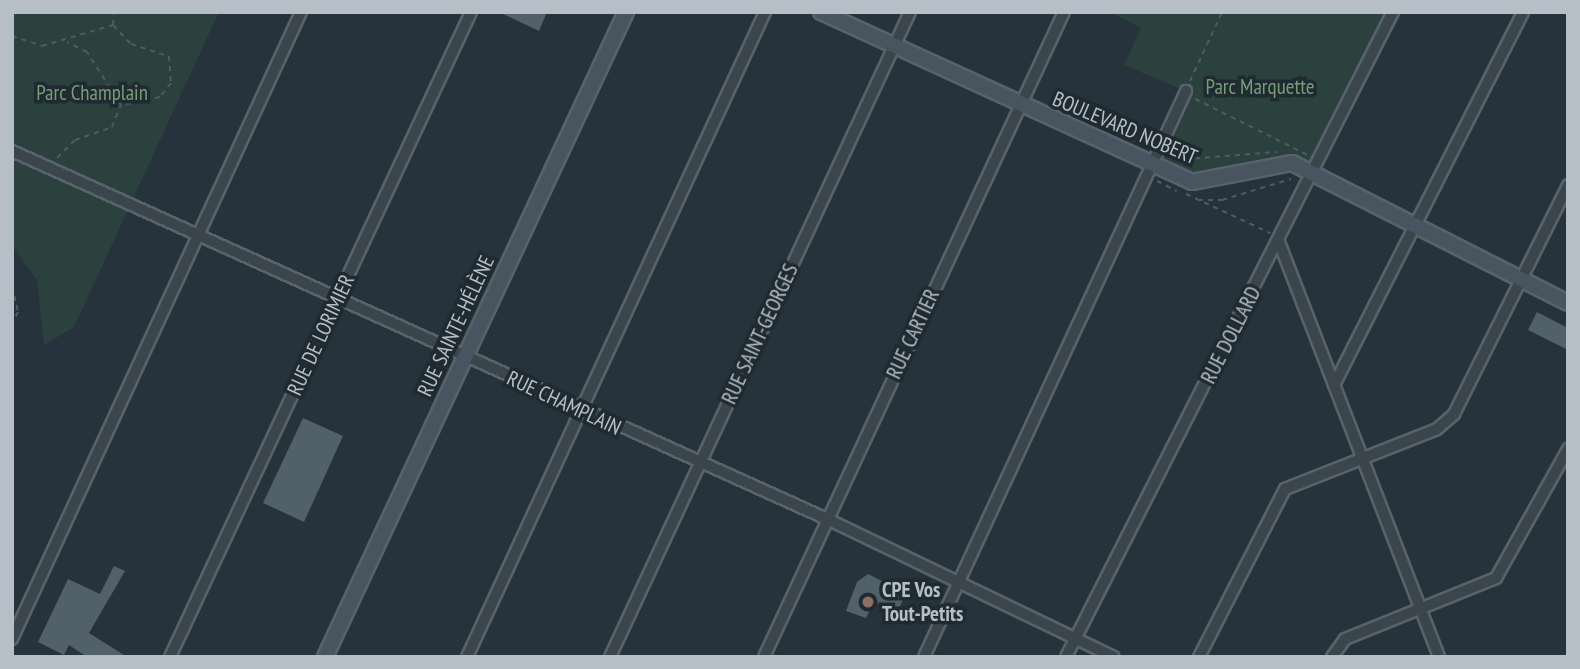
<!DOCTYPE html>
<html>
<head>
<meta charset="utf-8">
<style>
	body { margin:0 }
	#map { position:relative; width:1580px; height:669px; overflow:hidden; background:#26333c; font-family:"PT Sans Narrow",sans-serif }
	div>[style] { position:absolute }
	.green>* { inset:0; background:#2b413e }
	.building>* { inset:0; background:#516069 }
	.path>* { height:2px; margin-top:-1px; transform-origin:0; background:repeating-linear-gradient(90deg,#4a5d5c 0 5px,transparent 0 10px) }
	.roads { filter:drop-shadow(2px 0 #58626a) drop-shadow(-2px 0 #58626a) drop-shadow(0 2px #58626a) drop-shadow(0 -2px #58626a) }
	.street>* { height:10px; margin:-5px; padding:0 5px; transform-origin:5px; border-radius:5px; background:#3a454c }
	.secondary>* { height:14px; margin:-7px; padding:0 7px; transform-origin:7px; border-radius:7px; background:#48545f }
	.dots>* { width:19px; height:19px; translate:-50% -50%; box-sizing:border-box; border:4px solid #1f2a31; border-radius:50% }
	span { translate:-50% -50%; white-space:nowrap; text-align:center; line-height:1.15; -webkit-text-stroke:7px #1f2a31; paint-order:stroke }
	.park-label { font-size:21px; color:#769c78 }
	.street-label { font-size:21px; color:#b6bfc7 }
	.poi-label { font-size:21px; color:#b6bfc7; font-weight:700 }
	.left { translate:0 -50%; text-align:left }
	.frame { position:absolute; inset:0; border:14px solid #b6bfc7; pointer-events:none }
</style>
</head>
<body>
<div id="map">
	<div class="green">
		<div style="clip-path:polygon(12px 12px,219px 12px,74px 327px,44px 345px,37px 280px,12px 245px)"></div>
		<div style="clip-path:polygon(1110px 12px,1386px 12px,1313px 174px,1286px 160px,1220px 177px,1173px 176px,1150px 165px,1185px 91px,1124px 65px,1141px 28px)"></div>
	</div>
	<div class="building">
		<div style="clip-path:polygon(499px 12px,547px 12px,539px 31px)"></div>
		<div style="clip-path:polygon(1537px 312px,1568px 328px,1568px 350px,1528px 330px)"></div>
		<div style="clip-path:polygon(303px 418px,343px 436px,304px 522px,263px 503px)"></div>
		<div style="clip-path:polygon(114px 566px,125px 571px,89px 633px,127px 657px,87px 657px,69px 645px,64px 655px,38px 642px,68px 579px,100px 594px)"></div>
		<div style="clip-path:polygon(868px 574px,906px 593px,897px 613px,874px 602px,866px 618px,846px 611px,857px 582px)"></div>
	</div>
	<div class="path">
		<div style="left:113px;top:25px;width:13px;rotate:-86deg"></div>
		<div style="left:12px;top:36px;width:32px;rotate:18deg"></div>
		<div style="left:42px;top:46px;width:74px;rotate:-16.5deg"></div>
		<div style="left:113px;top:25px;width:26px;rotate:47deg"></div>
		<div style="left:131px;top:44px;width:40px;rotate:18deg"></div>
		<div style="left:169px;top:56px;width:27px;rotate:86deg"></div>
		<div style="left:171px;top:83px;width:18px;rotate:128deg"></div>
		<div style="left:160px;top:97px;width:40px;rotate:168deg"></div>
		<div style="left:121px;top:105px;width:63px;rotate:-122.7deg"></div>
		<div style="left:87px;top:52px;width:22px;rotate:-153deg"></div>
		<div style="left:1190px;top:81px;width:76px;rotate:-65.1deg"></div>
		<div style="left:1195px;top:99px;width:126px;rotate:26.4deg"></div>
		<div style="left:57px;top:158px;width:25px;rotate:-45deg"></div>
		<div style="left:75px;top:140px;width:39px;rotate:-19deg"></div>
		<div style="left:112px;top:127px;width:24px;rotate:-68deg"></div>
		<div style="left:1175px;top:160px;width:102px;rotate:-4.5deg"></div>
		<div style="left:1157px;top:181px;width:22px;rotate:27deg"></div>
		<div style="left:1186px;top:194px;width:93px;rotate:24.9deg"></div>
		<div style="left:1198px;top:200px;width:24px"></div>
		<div style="left:1222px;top:200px;width:72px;rotate:-16.9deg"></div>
		<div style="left:12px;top:286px;width:27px;rotate:77deg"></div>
		<div style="left:18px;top:312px;width:13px;rotate:119deg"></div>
	</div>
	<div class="roads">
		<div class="street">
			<div style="left:12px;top:151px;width:894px;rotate:24.3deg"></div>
			<div style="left:827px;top:519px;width:318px;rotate:25.7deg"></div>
			<div style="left:1279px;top:242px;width:445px;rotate:68.9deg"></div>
			<div style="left:1334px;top:385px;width:418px;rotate:-63.1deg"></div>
			<div style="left:12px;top:639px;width:690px;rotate:-65.25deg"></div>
			<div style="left:170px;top:657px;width:712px;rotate:-64.98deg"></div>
			<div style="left:467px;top:657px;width:711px;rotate:-65.2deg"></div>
			<div style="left:610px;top:657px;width:711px;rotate:-65.06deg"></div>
			<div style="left:764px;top:657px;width:711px;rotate:-65.06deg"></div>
			<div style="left:924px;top:657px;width:624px;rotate:-65.16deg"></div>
			<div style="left:1066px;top:657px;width:723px;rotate:-63.12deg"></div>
			<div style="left:1199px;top:657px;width:189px;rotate:-62.9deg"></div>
			<div style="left:1285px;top:489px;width:163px;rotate:-21.5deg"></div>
			<div style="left:1437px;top:429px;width:23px;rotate:-41deg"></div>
			<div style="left:1454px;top:414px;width:256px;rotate:-63.5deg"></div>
			<div style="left:1332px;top:657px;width:22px;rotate:-54deg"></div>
			<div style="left:1345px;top:639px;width:163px;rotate:-22deg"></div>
			<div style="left:1496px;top:578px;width:148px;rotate:-60.8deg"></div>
		</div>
		<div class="secondary">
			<div style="left:821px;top:12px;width:408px;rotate:24.6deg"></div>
			<div style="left:1192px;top:182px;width:102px;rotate:-10.8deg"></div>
			<div style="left:1292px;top:163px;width:309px;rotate:26.9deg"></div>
			<div style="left:325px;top:657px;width:712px;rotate:-64.98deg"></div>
		</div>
	</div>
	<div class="dots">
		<div style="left:868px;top:602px;background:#8d6e63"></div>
	</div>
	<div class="park-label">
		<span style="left:1260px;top:87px">Parc Marquette</span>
		<span style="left:92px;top:93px">Parc Champlain</span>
	</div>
	<div class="street-label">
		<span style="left:1125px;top:128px;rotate:23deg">BOULEVARD NOBERT</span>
		<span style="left:456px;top:326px;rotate:-65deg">RUE SAINTE-HÉLÈNE</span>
		<span style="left:760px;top:334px;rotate:-65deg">RUE SAINT-GEORGES</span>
		<span style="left:913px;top:334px;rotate:-65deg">RUE CARTIER</span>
		<span style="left:321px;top:335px;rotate:-65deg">RUE DE LORIMIER</span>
		<span style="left:1231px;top:335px;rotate:-63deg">RUE DOLLARD</span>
		<span style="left:564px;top:403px;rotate:25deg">RUE CHAMPLAIN</span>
	</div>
	<div class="poi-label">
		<span class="left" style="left:882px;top:602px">CPE Vos<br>Tout-Petits</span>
	</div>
	<div class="frame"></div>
</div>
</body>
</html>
